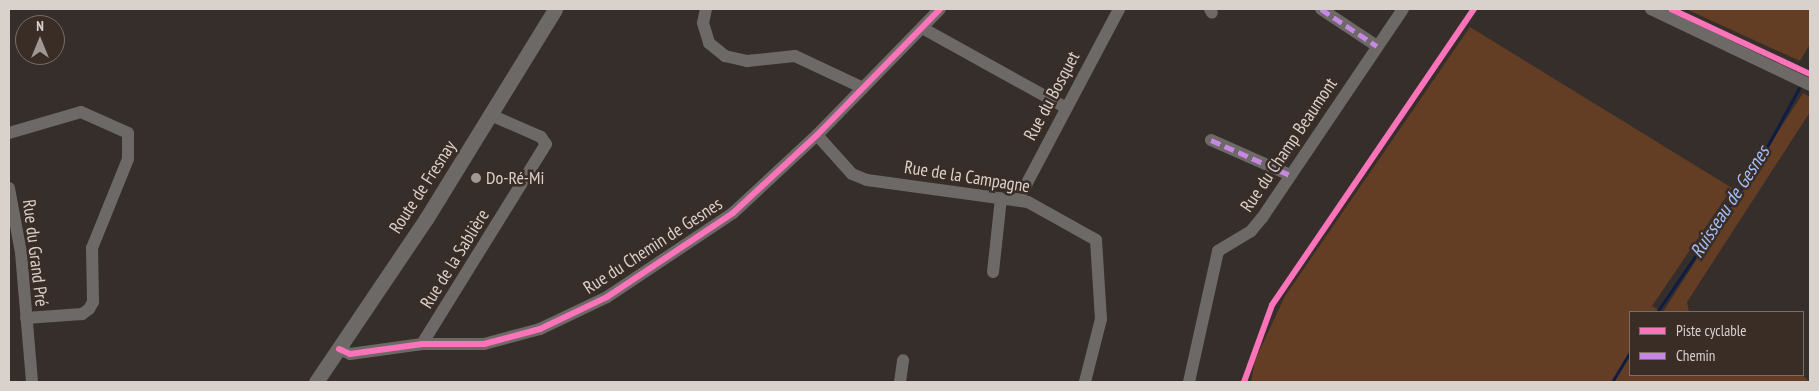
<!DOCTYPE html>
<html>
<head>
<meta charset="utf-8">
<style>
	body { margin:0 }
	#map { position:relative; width:1819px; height:391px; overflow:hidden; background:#362e2a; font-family:"PT Sans Narrow",sans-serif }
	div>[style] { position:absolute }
	.green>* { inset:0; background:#643d25 }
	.stream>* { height:3px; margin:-1.5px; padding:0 1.5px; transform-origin:1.5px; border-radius:1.5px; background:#0f1d44 }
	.minor>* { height:12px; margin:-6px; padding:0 6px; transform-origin:6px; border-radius:6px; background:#6c6967 }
	.tertiary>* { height:15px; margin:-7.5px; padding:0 7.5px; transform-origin:7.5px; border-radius:7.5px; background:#6c6967 }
	.quiet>* { height:5px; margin-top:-2.5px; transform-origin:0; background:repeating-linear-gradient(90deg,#c787e3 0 10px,transparent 0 15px) }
	.cycleway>* { height:6px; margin:-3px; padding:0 3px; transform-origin:3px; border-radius:3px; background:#fb73b8 }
	.dots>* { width:14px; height:14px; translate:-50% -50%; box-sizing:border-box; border:2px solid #3a2d26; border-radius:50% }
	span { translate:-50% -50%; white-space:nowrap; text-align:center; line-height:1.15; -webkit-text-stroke:5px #3a2d26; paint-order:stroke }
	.street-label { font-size:18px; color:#d9d1cc }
	.poi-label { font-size:18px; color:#d9d1cc }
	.left { translate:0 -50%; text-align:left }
	.water-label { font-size:19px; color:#a3c0fd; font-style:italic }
	.frame { position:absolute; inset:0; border:10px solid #d9d1cc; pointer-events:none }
	.legend { position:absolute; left:1629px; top:311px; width:175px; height:65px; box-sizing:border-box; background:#3a2d26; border:1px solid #7a6f68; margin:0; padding:6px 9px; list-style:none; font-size:15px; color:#d9d1cc }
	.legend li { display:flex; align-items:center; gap:10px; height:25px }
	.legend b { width:25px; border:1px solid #7a6f68 }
	.north { position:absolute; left:15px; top:15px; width:50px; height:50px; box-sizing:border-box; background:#3a2d26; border:1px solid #7a6f68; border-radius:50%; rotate:0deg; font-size:14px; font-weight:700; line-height:20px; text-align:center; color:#d9d1cc }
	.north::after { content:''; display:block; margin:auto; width:18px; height:22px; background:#a09893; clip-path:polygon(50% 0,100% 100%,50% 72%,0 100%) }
</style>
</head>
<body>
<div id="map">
	<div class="green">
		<div style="clip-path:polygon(1686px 9px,1810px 9px,1810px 44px,1800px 61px)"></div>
		<div style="clip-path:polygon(1470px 27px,1732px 188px,1652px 306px,1662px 312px,1630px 312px,1630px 375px,1802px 375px,1810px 382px,1251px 382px,1255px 360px,1285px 296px)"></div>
		<div style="clip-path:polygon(1803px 93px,1810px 97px,1810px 112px,1687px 302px,1689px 312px,1663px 312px)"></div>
	</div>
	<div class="stream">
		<div style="left:1657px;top:312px;width:176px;rotate:-55.7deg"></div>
		<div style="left:1756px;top:167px;width:90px;rotate:-61.4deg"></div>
		<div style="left:1612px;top:382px;width:35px;rotate:-59deg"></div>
	</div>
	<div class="minor">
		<div style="left:706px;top:9px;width:14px;rotate:102deg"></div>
		<div style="left:703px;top:23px;width:21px;rotate:73deg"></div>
		<div style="left:709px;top:43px;width:21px;rotate:39deg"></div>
		<div style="left:725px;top:56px;width:23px;rotate:13deg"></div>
		<div style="left:747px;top:61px;width:48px;rotate:-5.9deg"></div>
		<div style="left:795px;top:56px;width:75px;rotate:25.2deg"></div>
		<div style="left:1210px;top:9px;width:4px;rotate:63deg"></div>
		<div style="left:1321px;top:9px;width:67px;rotate:33.5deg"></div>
		<div style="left:1651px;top:9px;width:176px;rotate:25.5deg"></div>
		<div style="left:924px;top:29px;width:161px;rotate:29deg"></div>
		<div style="left:9px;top:133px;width:75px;rotate:-16.3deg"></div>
		<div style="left:81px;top:112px;width:51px;rotate:24.1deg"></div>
		<div style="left:128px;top:133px;width:26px;rotate:90deg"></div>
		<div style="left:128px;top:159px;width:96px;rotate:112deg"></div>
		<div style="left:92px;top:248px;width:54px;rotate:88.9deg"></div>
		<div style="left:93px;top:302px;width:8px;rotate:120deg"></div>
		<div style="left:89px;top:309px;width:9px;rotate:144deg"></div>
		<div style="left:82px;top:314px;width:56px;rotate:175.9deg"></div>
		<div style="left:817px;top:135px;width:52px;rotate:48.1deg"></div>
		<div style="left:852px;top:174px;width:16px;rotate:22deg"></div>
		<div style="left:867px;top:180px;width:162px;rotate:7.8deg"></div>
		<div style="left:1028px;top:202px;width:78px;rotate:29.2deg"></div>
		<div style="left:1096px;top:240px;width:79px;rotate:86.4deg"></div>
		<div style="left:1101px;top:319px;width:65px;rotate:104.3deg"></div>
		<div style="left:1211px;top:140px;width:86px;rotate:23.9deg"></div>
		<div style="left:9px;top:188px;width:66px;rotate:79.5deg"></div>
		<div style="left:21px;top:253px;width:129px;rotate:85.1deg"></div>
		<div style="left:1018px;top:200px;width:216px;rotate:-62.1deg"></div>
		<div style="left:993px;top:272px;width:74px;rotate:-83.8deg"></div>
		<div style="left:422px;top:344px;width:235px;rotate:-58.2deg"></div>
		<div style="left:546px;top:144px;width:9px;rotate:-126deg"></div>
		<div style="left:541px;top:137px;width:55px;rotate:-156.3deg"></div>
		<div style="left:339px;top:349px;width:12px;rotate:24deg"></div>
		<div style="left:350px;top:354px;width:73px;rotate:-7.9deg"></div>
		<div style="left:422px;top:344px;width:62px"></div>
		<div style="left:484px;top:344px;width:58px;rotate:-15deg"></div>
		<div style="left:540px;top:329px;width:74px;rotate:-25.5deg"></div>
		<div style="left:607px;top:297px;width:151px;rotate:-33.7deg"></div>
		<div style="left:733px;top:213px;width:115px;rotate:-42.9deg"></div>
		<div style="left:817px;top:135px;width:176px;rotate:-45.7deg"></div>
		<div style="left:900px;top:382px;width:22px;rotate:-82deg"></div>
		<div style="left:1189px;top:382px;width:134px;rotate:-77.5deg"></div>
		<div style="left:1218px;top:251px;width:39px;rotate:-31deg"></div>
		<div style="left:1251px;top:231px;width:17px;rotate:-50deg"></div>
		<div style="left:1262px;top:218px;width:252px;rotate:-56deg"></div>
	</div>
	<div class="tertiary">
		<div style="left:316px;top:382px;width:197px;rotate:-56deg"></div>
		<div style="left:426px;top:219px;width:246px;rotate:-58.4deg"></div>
	</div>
	<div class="quiet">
		<div style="left:1321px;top:9px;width:67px;rotate:33.5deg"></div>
		<div style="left:1211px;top:140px;width:86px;rotate:23.9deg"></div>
	</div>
	<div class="cycleway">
		<div style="left:1671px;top:9px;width:153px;rotate:25.1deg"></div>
		<div style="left:339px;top:349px;width:12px;rotate:24deg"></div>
		<div style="left:350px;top:354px;width:73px;rotate:-7.9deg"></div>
		<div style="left:422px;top:344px;width:62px"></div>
		<div style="left:484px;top:344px;width:58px;rotate:-15deg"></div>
		<div style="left:540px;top:329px;width:74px;rotate:-25.5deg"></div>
		<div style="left:607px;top:297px;width:151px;rotate:-33.7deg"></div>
		<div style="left:733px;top:213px;width:115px;rotate:-42.9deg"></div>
		<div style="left:817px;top:135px;width:176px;rotate:-45.7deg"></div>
		<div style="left:1244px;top:382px;width:82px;rotate:-70deg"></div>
		<div style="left:1272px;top:305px;width:358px;rotate:-55.7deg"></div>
	</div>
	<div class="dots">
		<div style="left:476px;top:178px;background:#a09893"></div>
	</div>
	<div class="street-label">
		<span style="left:1052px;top:96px;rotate:-62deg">Rue du Bosquet</span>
		<span style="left:1289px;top:145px;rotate:-56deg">Rue du Champ Beaumont</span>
		<span style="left:967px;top:177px;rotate:9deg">Rue de la Campagne</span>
		<span style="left:423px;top:187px;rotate:-57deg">Route de Fresnay</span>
		<span style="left:653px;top:246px;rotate:-33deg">Rue du Chemin de Gesnes</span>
		<span style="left:35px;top:253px;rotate:83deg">Rue du Grand Pré</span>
		<span style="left:455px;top:259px;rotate:-58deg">Rue de la Sablière</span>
	</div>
	<div class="poi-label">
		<span class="left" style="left:486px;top:178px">Do-Ré-Mi</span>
	</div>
	<div class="water-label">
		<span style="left:1730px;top:202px;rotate:-57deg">Ruisseau de Gesnes</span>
	</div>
	<div class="frame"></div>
	<ul class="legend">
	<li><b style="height:6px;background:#fb73b8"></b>Piste cyclable</li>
	<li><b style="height:6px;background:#c787e3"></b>Chemin</li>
	</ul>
	<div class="north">N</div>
</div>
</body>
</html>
